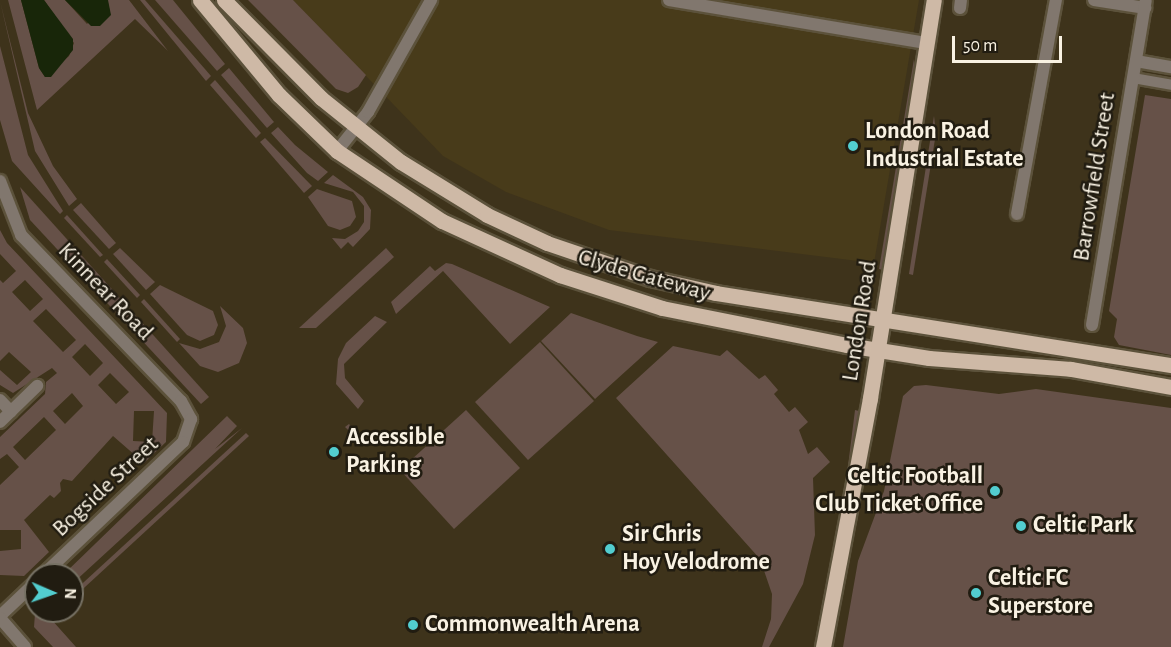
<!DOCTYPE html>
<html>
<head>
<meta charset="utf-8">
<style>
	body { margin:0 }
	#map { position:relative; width:1171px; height:647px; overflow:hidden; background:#3e331b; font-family:"Alegreya Sans",sans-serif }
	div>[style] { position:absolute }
	.built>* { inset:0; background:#483b1a }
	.green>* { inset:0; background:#665148 }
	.water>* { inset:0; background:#182609 }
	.roads { filter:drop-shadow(2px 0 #5c523b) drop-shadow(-2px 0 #5c523b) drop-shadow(0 2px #5c523b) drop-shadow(0 -2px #5c523b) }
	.pedestrian>* { height:10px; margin:-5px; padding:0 5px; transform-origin:5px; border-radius:5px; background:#81776e }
	.minor>* { height:12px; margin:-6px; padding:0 6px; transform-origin:6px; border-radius:6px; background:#81776e }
	.tertiary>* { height:12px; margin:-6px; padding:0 6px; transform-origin:6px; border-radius:6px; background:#81776e }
	.primary>* { height:15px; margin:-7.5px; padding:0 7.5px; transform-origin:7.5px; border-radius:7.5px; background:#ceb9a6 }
	.dots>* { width:16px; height:16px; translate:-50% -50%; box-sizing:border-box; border:3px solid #211c11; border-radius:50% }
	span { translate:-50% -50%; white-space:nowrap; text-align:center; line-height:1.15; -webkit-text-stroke:5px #211c11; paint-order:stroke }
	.poi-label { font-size:24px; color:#f9f2e3; font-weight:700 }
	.left { translate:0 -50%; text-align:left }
	.right { translate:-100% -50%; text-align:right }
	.street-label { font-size:24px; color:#f9f2e3 }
	.north { position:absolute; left:24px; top:563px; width:60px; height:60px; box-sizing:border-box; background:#211c11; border:2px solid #777265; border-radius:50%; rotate:92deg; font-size:16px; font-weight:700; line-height:24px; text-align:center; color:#f9f2e3 }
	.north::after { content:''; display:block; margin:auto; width:21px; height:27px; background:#52cdcf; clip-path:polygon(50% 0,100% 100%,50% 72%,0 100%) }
	.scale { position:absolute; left:952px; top:36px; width:110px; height:27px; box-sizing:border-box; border:3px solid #f9f2e3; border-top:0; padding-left:8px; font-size:18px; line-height:21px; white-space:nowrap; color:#f9f2e3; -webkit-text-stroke:4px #211c11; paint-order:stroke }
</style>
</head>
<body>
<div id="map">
	<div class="built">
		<div style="clip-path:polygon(293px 0,919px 0,874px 263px,609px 230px,506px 192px,443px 156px)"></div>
	</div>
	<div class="green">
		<div style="clip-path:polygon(8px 0,21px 0,39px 68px,45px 77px,69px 56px,74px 43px,44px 0,65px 0,87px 24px,108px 0,129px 0,168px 51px,135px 19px,37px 110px)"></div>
		<div style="clip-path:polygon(140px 0,145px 0,211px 76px,206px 81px)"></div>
		<div style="clip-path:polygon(155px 0,173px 0,225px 64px,217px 71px)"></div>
		<div style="clip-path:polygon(248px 0,293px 0,366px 75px,358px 87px,348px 93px,336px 89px)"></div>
		<div style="clip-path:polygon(0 1px,28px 113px,53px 166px,77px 199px,69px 206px,35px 151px)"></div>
		<div style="clip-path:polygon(0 46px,28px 155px,63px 211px,60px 214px,12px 161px,0 120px)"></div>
		<div style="clip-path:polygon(914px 59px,915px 96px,886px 271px,879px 269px)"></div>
		<div style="clip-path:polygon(229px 68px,274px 122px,267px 128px,221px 75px)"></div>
		<div style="clip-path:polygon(215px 80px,261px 133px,256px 138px,210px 85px)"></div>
		<div style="clip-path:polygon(1145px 95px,1171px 99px,1171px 355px,1119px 345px,1114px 337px,1117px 319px,1109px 311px)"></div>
		<div style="clip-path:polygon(934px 116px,936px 133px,913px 275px,909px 274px)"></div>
		<div style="clip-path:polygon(278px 127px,295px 145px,328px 172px,318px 181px,307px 173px,271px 133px)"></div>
		<div style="clip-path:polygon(265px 138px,312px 186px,304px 193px,260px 142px)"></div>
		<div style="clip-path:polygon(333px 175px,363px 197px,371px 210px,370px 229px,353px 247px,348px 242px,341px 249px,332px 238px,345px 239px,358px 231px,364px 222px,364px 206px,353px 192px,324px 183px)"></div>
		<div style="clip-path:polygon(20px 187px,209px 397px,201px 404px,30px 220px)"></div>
		<div style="clip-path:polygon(317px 189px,352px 201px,356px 217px,350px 226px,340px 230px,328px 226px,308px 197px)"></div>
		<div style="clip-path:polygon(81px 203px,116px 243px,109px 249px,73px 210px)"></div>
		<div style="clip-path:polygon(67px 215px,103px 255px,100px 257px,64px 218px)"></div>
		<div style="clip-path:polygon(evenodd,0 230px,7px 243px,167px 413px,166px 442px,144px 463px,113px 436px,72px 481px,63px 479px,60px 483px,61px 491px,54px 498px,50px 495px,24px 520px,49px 552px,24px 576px,0 575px,0 551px,21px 549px,21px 530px,0 530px,0 485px,19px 467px,7px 454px,0 459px,0 437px,45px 394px,46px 382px,57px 373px,52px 368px,13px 393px,0 385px,0 370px,17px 385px,31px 372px,9px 352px,0 361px,0 280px,3px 283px,16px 271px,0 254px,0 230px,25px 280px,43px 299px,30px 311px,12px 292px,25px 280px,0 230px,46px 309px,76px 340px,63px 352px,33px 321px,46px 309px,0 230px,85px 344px,103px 363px,90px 376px,72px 357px,85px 344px,0 230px,110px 373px,129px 392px,116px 404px,98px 385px,110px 373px,0 230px,72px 393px,83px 406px,65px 424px,53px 411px,72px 393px,0 230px,134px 411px,154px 411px,152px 442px,133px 441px,134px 411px,0 230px,44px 417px,56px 430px,25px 460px,13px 447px,44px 417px)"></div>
		<div style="clip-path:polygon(120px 248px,155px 282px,146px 290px,113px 254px)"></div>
		<div style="clip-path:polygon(386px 248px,394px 257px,316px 328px,299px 328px)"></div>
		<div style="clip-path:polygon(107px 259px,140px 295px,137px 298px,104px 262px)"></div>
		<div style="clip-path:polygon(446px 263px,452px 264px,550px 307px,510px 344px,443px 271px,396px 314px,391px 302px,430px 266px,435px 271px)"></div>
		<div style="clip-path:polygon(160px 285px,213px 311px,218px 325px,214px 335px,200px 341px,187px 335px,150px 294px)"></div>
		<div style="clip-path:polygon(144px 299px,180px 339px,177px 342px,141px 302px)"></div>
		<div style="clip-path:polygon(220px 306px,243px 328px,247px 343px,239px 363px,218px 372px,200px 366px,179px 343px,200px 349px,219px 342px,226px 326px)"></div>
		<div style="clip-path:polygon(571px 313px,637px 336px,658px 342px,595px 399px,541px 341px)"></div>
		<div style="clip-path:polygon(375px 316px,387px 322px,344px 364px,345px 378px,364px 401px,358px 409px,336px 384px,338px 359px,346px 343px)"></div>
		<div style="clip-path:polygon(540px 342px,594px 401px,528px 460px,475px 402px)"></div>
		<div style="clip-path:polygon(673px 346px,720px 356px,727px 350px,759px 379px,765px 375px,778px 390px,774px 394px,789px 412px,795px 407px,808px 422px,799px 430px,808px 454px,817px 447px,830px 462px,813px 478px,815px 535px,803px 584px,769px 647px,762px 647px,771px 619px,772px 594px,760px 559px,616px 398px)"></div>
		<div style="clip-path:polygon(926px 385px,999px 394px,1036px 389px,1171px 408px,1171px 647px,843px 647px,858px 561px,884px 491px,903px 396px,914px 386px)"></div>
		<div style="clip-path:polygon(466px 410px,520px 468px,454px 529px,400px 470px)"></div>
		<div style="clip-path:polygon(855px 410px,863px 412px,844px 498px)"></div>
		<div style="clip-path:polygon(227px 416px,237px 426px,215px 449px,242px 428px,72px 584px,72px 575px,63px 575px)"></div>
		<div style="clip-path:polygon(349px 424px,366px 443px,365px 446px,345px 427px)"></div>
		<div style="clip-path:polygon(246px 433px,249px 436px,72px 599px,72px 593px)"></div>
		<div style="clip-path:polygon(36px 600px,36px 611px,47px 615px,59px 611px,51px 619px,76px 647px,53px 647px,34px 627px)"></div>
	</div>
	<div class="water">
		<div style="clip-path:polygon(21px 0,44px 0,73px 39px,73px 50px,51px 77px,45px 77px,39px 68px)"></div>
		<div style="clip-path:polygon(65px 0,108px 0,111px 15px,100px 26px,91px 26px)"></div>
	</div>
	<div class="roads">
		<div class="pedestrian">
			<div style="left:1133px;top:78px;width:39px;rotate:10deg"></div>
		</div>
		<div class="minor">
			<div style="left:669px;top:0;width:262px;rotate:9.5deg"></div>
			<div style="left:1094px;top:0;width:52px;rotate:8.9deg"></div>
			<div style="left:960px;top:8px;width:8px;rotate:-83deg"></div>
			<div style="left:1136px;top:61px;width:36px;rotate:10deg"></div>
			<div style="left:337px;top:151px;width:50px;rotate:-51.5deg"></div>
			<div style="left:368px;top:112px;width:129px;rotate:-60.6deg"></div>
			<div style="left:0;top:181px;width:58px;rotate:68.7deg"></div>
			<div style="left:21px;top:235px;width:231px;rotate:46.1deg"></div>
			<div style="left:181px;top:401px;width:21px;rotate:61deg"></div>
			<div style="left:191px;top:419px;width:24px;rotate:109deg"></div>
			<div style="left:183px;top:442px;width:193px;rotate:136.5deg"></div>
			<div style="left:1017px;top:214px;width:218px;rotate:-79.7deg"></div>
			<div style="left:1092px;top:325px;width:329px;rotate:-80.6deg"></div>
			<div style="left:0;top:400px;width:16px;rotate:47deg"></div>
			<div style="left:0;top:422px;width:52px;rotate:-44.2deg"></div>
			<div style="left:0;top:616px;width:50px;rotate:-43.4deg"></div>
		</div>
		<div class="tertiary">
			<div style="left:0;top:618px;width:38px;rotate:49deg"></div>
		</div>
		<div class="primary">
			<div style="left:200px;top:0;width:124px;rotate:50.3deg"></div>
			<div style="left:279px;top:95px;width:81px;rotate:44deg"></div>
			<div style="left:337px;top:151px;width:126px;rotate:33.7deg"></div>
			<div style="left:442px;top:221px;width:130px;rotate:24.6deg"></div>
			<div style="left:560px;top:275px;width:107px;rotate:17.9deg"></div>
			<div style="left:662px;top:308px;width:189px;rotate:11.3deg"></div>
			<div style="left:847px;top:345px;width:83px;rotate:9deg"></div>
			<div style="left:929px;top:358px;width:142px;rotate:4.4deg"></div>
			<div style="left:1071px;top:369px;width:102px;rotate:10.2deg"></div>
			<div style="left:224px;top:0;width:138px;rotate:45.3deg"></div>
			<div style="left:321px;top:98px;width:102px;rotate:38.7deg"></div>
			<div style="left:401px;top:162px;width:101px;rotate:31.6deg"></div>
			<div style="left:487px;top:215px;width:66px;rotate:25deg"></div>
			<div style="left:547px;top:243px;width:109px;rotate:18.8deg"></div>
			<div style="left:650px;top:278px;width:68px;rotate:12.8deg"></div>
			<div style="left:716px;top:293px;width:461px;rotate:9deg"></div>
			<div style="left:823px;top:647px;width:253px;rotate:-79.3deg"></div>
			<div style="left:870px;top:398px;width:403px;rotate:-80.9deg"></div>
		</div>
	</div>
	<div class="dots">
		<div style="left:853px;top:146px;background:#52cdcf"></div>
		<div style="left:334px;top:452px;background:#52cdcf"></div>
		<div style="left:995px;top:491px;background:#52cdcf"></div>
		<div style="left:1021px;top:526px;background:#52cdcf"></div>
		<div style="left:610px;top:549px;background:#52cdcf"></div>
		<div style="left:976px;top:593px;background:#52cdcf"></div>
		<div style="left:413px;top:625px;background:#52cdcf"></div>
	</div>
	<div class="poi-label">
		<span class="left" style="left:865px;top:146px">London Road<br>Industrial Estate</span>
		<span class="left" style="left:346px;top:452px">Accessible<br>Parking</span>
		<span class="right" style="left:983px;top:491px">Celtic Football<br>Club Ticket Office</span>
		<span class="left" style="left:1033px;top:526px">Celtic Park</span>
		<span class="left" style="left:622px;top:549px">Sir Chris<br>Hoy Velodrome</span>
		<span class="left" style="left:988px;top:593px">Celtic FC<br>Superstore</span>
		<span class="left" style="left:425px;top:625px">Commonwealth Arena</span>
	</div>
	<div class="street-label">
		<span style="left:1095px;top:177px;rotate:-81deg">Barrowfield Street</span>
		<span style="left:644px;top:276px;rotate:16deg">Clyde Gateway</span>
		<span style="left:105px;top:292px;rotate:46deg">Kinnear Road</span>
		<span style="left:860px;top:321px;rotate:-81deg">London Road</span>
		<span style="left:106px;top:487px;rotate:-43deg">Bogside Street</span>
	</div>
	<div class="north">N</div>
	<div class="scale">50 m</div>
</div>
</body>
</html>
